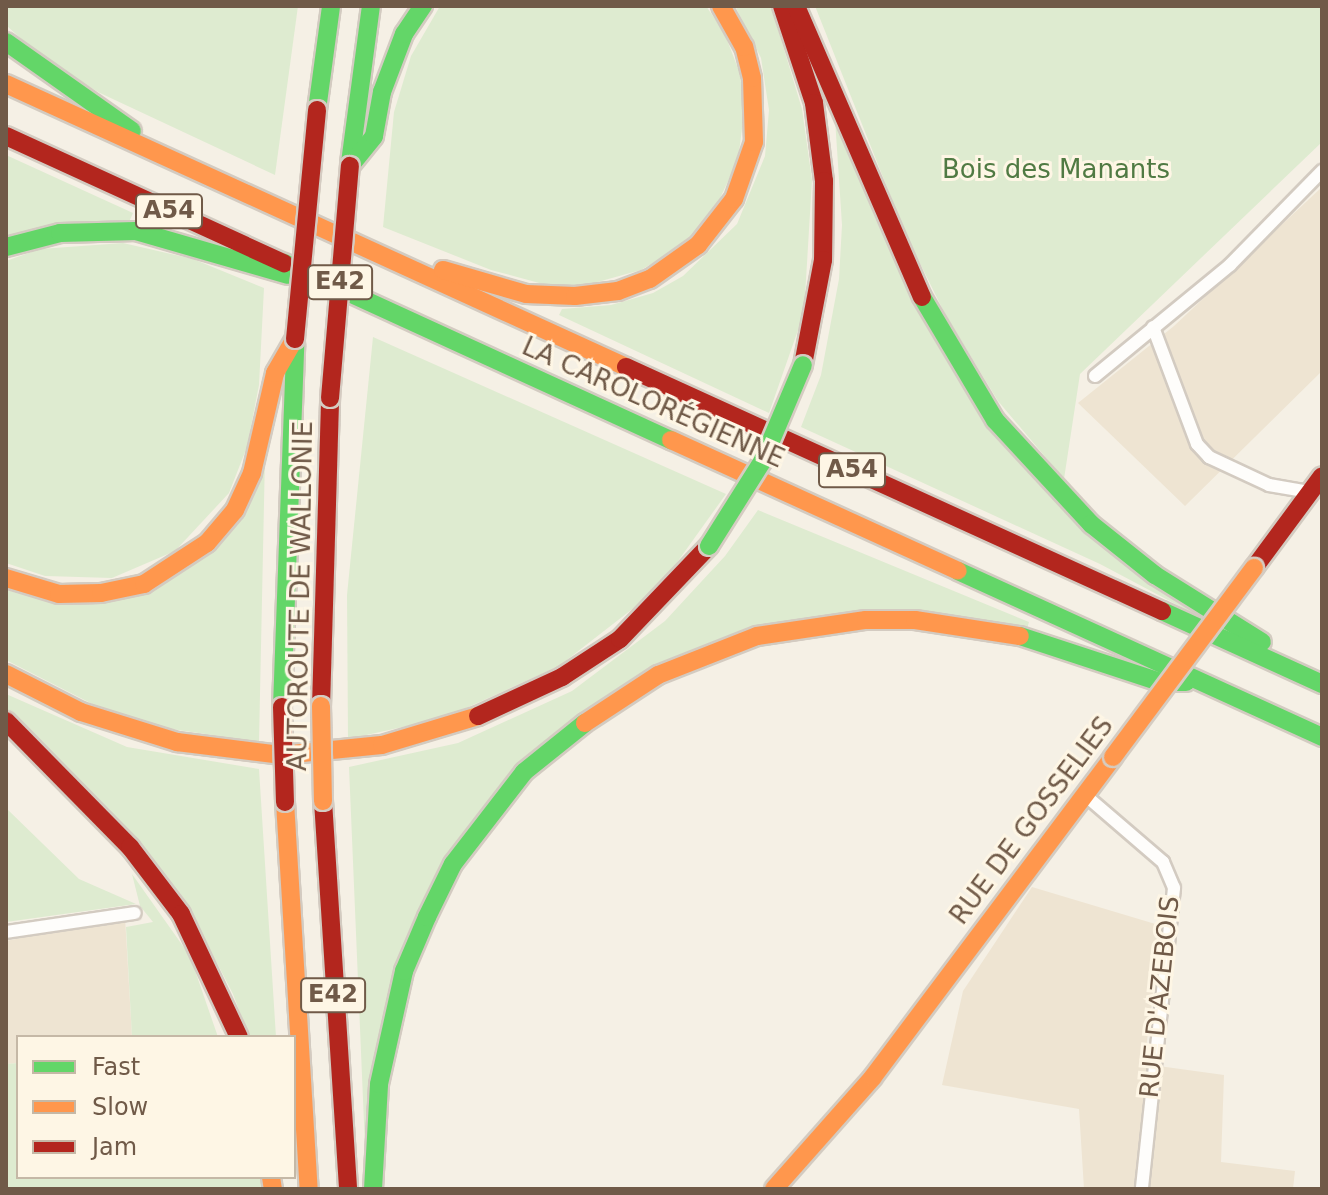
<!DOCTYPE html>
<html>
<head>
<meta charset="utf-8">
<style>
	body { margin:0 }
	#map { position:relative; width:1328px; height:1195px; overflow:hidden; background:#f5f0e5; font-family:"DejaVu Sans",sans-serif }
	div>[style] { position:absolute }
	.residential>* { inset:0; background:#eee4d2 }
	.green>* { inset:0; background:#deebd0 }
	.roads { filter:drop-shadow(2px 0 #d3cbc1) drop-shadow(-2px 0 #d3cbc1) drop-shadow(0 2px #d3cbc1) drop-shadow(0 -2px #d3cbc1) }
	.street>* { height:12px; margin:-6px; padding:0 6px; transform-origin:6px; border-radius:6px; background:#fefdfb }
	.fast>* { height:18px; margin:-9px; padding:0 9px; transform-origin:9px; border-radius:9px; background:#63d668 }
	.slow>* { height:18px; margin:-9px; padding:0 9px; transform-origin:9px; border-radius:9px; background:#ff974d }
	.jam>* { height:18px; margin:-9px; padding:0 9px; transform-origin:9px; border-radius:9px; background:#b3261e }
	.bridges { filter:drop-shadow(2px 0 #d5ccc2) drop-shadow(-2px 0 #d5ccc2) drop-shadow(0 2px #d5ccc2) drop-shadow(0 -2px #d5ccc2) }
	.fast-bridge>* { height:18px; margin:-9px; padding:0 9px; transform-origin:9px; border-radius:9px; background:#63d668 }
	.slow-bridge>* { height:18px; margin:-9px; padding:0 9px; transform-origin:9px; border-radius:9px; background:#ff974d }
	.jam-bridge>* { height:18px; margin:-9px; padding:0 9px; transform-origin:9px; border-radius:9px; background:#b3261e }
	span { translate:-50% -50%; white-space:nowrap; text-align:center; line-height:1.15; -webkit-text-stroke:6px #fef6e5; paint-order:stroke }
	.shield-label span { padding:2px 6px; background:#fef6e5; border:2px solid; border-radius:6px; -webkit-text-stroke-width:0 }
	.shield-label { font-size:24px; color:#705a48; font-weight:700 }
	.park-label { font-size:26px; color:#507a43 }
	.street-label { font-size:26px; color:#705a48 }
	.frame { position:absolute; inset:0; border:8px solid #705a48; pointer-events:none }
	.legend { position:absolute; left:16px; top:1035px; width:280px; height:144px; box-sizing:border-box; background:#fef6e5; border:2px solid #c5b8a6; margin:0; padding:10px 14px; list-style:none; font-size:24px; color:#705a48 }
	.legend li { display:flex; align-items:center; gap:16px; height:40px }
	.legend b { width:40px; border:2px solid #c5b8a6 }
</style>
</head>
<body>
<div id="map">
	<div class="residential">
		<div style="clip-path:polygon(1322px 187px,1322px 371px,1185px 506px,1078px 403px,1174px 326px)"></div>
		<div style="clip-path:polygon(1032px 887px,1162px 926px,1144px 1064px,1224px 1075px,1221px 1162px,1295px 1171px,1293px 1189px,1084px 1189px,1079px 1109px,942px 1085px,963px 991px)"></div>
		<div style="clip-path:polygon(125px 917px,132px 1037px,18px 1037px,18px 1063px,6px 1064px,6px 941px)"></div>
	</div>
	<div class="green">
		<div style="clip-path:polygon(6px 6px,298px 6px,275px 175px,100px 93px,44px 60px,6px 25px)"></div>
		<div style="clip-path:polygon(440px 6px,706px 6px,724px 32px,739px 71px,745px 105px,738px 160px,713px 213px,688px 242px,641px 270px,583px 286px,543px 284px,491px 270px,383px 227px,394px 112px,411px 56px)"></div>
		<div style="clip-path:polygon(735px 6px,771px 6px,802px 109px,812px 180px,804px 313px,769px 413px,559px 315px,562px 309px,611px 305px,653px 293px,683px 276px,737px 224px,765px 156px,769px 110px,761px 58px)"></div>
		<div style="clip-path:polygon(815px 6px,1322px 6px,1322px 142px,1080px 374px,1064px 479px,998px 401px,945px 314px,906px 235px)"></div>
		<div style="clip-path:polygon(835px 119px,876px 220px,1037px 482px,1107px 551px,1200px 617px,1100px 564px,801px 427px,821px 375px,839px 279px,842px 225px)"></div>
		<div style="clip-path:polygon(6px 155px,133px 213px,129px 222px,6px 237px)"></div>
		<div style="clip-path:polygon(123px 243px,193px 259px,264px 288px,259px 385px,247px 447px,229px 493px,175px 551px,112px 578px,45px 576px,6px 563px,6px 261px,40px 249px)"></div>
		<div style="clip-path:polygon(373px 337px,726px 494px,658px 589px,559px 666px,444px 718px,348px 739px,347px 595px)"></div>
		<div style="clip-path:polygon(265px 456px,259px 742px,158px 727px,112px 714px,6px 660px,6px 586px,42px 599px,186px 570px)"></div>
		<div style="clip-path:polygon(758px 510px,1029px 622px,1027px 629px,863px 612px,604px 697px,437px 877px,365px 1147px,349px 767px,458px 743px,572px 691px,665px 621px,725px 556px)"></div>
		<div style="clip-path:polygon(6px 694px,127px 747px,259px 769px,276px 1037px,249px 1037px,233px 994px,187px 905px,109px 809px,6px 709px)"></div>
		<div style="clip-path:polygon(6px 808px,79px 879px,136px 904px,6px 922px)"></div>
		<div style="clip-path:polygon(132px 874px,190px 956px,218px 1037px,132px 1037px,126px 927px,153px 922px,140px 906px)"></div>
		<div style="clip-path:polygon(18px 1063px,18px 1177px,265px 1177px,267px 1189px,6px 1189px,6px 1064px)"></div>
	</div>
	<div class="roads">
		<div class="street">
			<div style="left:1153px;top:327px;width:125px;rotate:69.4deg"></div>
			<div style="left:1197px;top:444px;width:18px;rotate:47deg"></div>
			<div style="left:1209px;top:457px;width:66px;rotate:25deg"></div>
			<div style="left:1269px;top:485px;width:42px;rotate:9.7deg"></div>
			<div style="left:1095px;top:376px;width:175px;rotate:-39.4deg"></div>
			<div style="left:1230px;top:265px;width:132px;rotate:-45.6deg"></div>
			<div style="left:1085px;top:795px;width:103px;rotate:40.7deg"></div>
			<div style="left:1163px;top:862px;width:28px;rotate:67deg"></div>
			<div style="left:1174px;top:888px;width:303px;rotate:96.1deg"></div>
			<div style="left:6px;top:932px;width:130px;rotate:-8.4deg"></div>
		</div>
		<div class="fast">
			<div style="left:6px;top:42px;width:154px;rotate:35.2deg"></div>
			<div style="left:317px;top:110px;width:105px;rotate:-82.3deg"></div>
			<div style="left:350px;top:163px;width:158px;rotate:-82.4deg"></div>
			<div style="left:350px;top:166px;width:38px;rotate:-51deg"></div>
			<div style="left:374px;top:136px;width:45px;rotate:-79.7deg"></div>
			<div style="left:382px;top:92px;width:62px;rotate:-69.2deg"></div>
			<div style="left:404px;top:34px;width:34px;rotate:-56deg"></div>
			<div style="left:6px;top:247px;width:56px;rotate:-14.5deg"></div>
			<div style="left:60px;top:233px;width:76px;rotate:-1.5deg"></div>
			<div style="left:136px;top:231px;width:158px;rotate:16.1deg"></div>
			<div style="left:284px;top:263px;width:426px;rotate:24.6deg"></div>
			<div style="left:922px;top:297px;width:143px;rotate:59.3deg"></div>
			<div style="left:995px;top:420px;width:142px;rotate:47.3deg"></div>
			<div style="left:1091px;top:524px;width:82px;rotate:38.6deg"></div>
			<div style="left:1155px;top:575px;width:126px;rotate:32.1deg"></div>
			<div style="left:958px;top:571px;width:400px;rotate:24.5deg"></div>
			<div style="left:1162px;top:611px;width:176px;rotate:24.5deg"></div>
			<div style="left:1020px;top:636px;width:147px;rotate:18.2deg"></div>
			<div style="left:1160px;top:682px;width:26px"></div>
			<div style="left:282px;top:707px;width:363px;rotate:-87.9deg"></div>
			<div style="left:373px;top:1189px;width:105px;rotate:-86.7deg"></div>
			<div style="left:379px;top:1084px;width:116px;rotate:-77.5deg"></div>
			<div style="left:404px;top:971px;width:59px;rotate:-66.9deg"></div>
			<div style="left:427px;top:917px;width:59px;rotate:-63.9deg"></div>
			<div style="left:453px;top:864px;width:116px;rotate:-52.3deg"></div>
			<div style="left:524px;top:772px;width:78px;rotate:-38.8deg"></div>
		</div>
		<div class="slow">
			<div style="left:6px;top:84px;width:682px;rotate:24.53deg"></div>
			<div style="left:443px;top:270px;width:86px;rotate:16.1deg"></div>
			<div style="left:526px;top:294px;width:49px;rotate:2.3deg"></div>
			<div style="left:575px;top:296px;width:43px;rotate:-6.6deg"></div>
			<div style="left:618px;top:291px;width:34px;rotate:-21deg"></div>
			<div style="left:650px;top:279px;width:59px;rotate:-35.3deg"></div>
			<div style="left:698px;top:245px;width:58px;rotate:-52deg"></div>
			<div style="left:734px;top:199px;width:60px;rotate:-70.7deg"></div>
			<div style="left:754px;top:142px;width:64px;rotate:-91.8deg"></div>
			<div style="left:752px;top:78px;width:32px;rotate:-104deg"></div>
			<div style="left:744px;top:47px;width:47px;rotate:-119.3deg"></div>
			<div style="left:671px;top:440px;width:315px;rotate:24.5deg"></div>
			<div style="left:6px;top:578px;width:55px;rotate:16.8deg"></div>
			<div style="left:59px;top:594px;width:42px;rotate:-1.4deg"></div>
			<div style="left:101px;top:593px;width:44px;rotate:-11.8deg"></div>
			<div style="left:144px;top:584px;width:75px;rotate:-33.1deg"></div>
			<div style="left:207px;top:543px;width:43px;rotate:-49.7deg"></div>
			<div style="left:235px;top:510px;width:41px;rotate:-65.3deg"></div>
			<div style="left:252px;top:473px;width:103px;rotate:-77deg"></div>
			<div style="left:275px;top:373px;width:39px;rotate:-60deg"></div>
			<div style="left:6px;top:674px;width:84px;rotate:26.9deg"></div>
			<div style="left:81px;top:712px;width:101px;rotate:17.4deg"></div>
			<div style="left:177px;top:742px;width:106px;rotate:7.1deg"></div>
			<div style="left:282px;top:755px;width:100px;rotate:-5.7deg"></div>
			<div style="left:382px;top:745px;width:100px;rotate:-16.8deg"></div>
			<div style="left:585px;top:723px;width:87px;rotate:-33.3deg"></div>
			<div style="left:658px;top:675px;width:106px;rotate:-21.5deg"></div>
			<div style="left:757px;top:636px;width:110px;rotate:-8.4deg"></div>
			<div style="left:866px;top:620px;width:49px"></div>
			<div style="left:915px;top:620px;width:106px;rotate:8.7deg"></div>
			<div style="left:285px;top:802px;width:388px;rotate:86.5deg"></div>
			<div style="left:271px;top:1177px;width:12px;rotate:81deg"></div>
			<div style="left:774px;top:1189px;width:149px;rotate:-48.5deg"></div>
			<div style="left:873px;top:1077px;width:400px;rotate:-53.1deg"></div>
		</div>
		<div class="jam">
			<div style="left:782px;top:6px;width:102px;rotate:71.7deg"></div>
			<div style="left:814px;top:103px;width:79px;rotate:82.7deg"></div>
			<div style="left:824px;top:181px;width:79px;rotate:90.7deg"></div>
			<div style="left:823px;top:260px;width:107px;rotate:100.8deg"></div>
			<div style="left:796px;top:6px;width:317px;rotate:66.6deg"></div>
			<div style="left:6px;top:136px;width:306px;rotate:24.6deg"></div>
			<div style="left:626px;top:367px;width:589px;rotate:24.48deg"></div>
			<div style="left:1254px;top:568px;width:114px;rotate:-53.5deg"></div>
			<div style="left:321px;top:706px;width:308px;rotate:-88.3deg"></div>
			<div style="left:478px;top:716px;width:93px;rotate:-24.9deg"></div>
			<div style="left:562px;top:677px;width:69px;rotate:-33.2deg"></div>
			<div style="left:620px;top:639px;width:129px;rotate:-46.3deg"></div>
			<div style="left:6px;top:721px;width:177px;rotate:45.5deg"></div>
			<div style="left:130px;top:847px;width:84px;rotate:52.7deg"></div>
			<div style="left:181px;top:914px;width:136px;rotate:64.8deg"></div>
			<div style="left:323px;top:801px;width:389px;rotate:86.3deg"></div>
		</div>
	</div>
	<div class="bridges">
		<div class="fast-bridge">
			<div style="left:709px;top:546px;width:99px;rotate:-57.8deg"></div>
			<div style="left:762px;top:462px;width:105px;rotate:-67.1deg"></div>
		</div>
		<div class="slow-bridge">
			<div style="left:321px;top:706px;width:95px;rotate:88.8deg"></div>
			<div style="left:1113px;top:757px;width:236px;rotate:-53.3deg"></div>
		</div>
		<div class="jam-bridge">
			<div style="left:295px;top:339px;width:230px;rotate:-84.5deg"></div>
			<div style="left:330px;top:398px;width:233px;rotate:-85.1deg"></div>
			<div style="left:282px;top:707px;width:95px;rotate:88.2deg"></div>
		</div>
	</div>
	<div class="shield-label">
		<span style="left:169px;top:211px">A54</span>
		<span style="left:340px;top:282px">E42</span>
		<span style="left:852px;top:470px">A54</span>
		<span style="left:333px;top:995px">E42</span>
	</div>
	<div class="park-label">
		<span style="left:1056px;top:170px">Bois des Manants</span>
	</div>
	<div class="street-label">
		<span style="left:653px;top:403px;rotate:24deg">LA CAROLORÉGIENNE</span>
		<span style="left:301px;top:596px;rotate:-89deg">AUTOROUTE DE WALLONIE</span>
		<span style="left:1032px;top:821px;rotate:-53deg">RUE DE GOSSELIES</span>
		<span style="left:1160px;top:997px;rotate:-84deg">RUE D'AZEBOIS</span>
	</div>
	<div class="frame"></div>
	<ul class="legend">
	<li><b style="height:10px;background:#63d668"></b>Fast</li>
	<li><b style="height:10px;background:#ff974d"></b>Slow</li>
	<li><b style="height:10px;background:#b3261e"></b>Jam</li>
	</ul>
</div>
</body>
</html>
